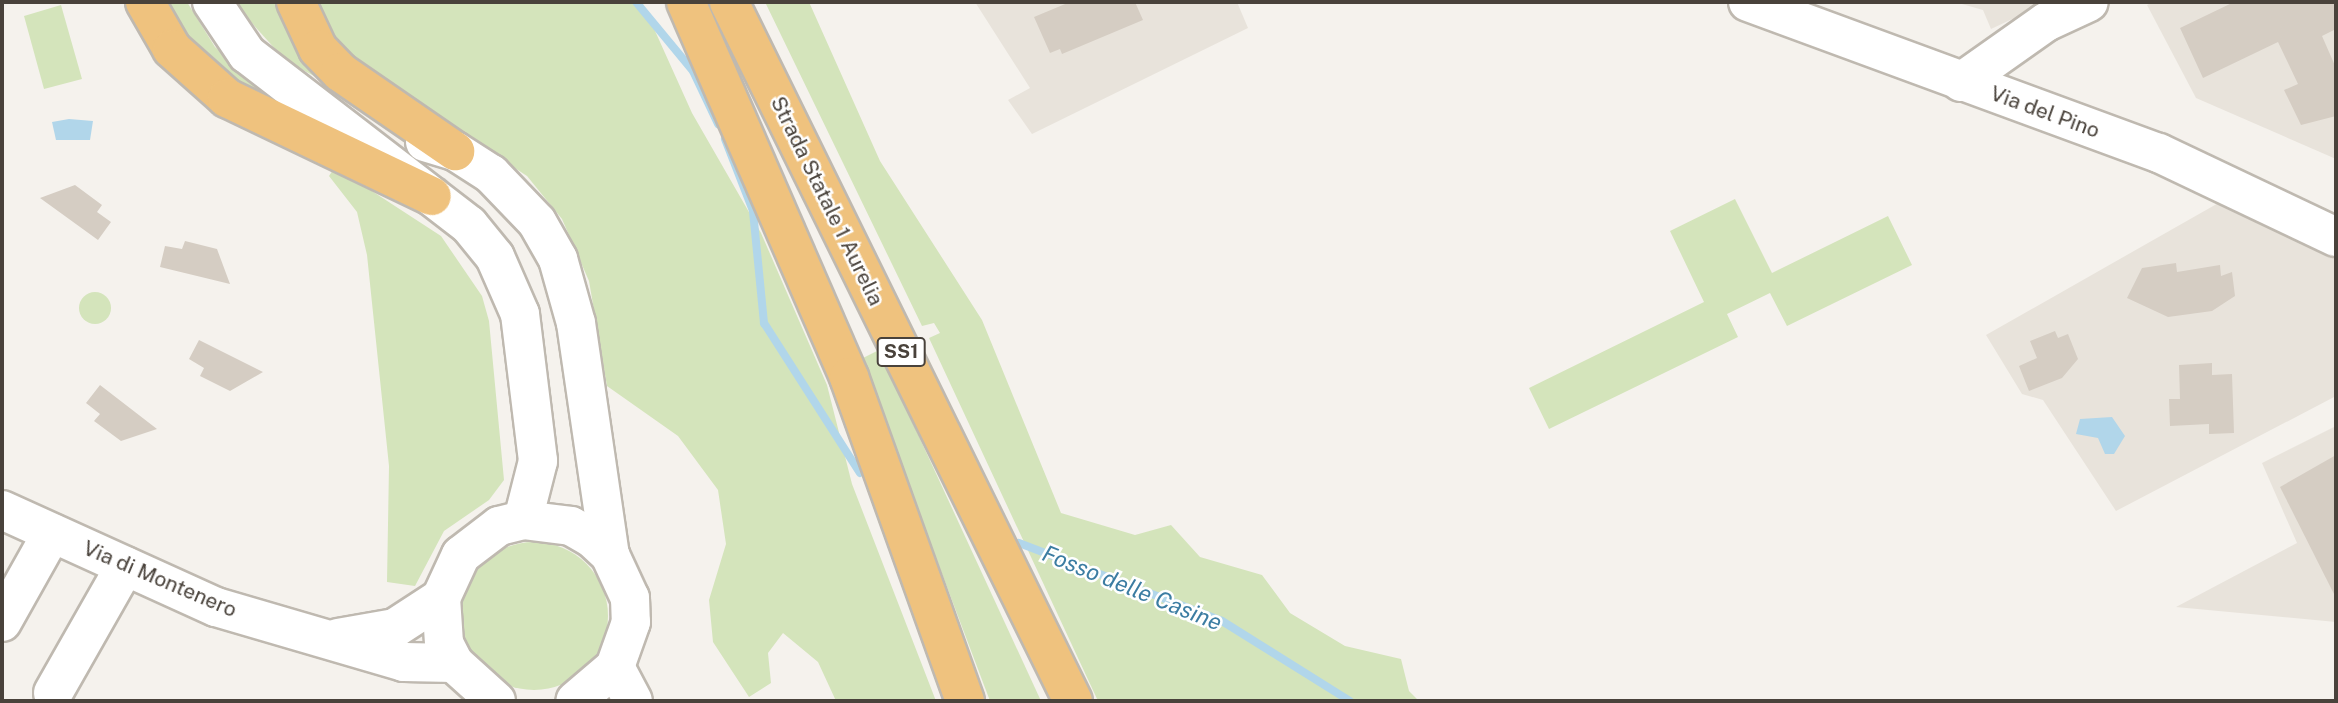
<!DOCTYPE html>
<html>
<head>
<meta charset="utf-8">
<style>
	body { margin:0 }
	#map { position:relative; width:2338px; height:703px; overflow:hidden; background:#f5f2ed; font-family:"Public Sans",sans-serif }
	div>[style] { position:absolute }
	.residential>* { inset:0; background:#e8e3db }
	.green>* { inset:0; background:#d4e4bb }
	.round { border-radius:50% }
	.water>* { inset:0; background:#b1d6ea }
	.stream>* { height:8px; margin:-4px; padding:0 4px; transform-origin:4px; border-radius:4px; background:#b1d6ea }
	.building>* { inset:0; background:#d5cdc3 }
	.roads { filter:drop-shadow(2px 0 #bfb9b0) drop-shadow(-2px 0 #bfb9b0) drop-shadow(0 2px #bfb9b0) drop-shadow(0 -2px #bfb9b0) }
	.minor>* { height:38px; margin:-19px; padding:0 19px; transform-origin:19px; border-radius:19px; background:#fff }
	.highway>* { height:38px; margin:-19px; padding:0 19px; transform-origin:19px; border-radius:19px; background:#efc27e }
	span { translate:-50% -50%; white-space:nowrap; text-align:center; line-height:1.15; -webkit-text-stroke:5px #fff; paint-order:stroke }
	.shield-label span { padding:2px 5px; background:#fff; border:2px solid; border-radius:5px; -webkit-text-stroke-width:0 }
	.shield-label { font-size:19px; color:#49423b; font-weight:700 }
	.street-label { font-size:21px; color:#49423b }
	.water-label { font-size:23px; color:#3c7da2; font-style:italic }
	.frame { position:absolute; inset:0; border:4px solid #49423b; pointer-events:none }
</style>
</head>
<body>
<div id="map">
	<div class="residential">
		<div style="clip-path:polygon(975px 2px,1237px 2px,1248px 28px,1032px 134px,1008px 100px,1030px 88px)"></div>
		<div style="clip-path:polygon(1955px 2px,2048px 2px,1991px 29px,1983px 10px)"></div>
		<div style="clip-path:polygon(2153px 2px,2336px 2px,2336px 159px,2196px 98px,2147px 5px)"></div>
		<div style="clip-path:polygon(2229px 197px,2336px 257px,2336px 396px,2116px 511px,2043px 400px,2022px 394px,1986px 335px)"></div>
		<div style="clip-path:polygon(2336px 426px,2336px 622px,2176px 607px,2297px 543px,2262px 463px)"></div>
	</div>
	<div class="green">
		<div style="clip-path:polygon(156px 2px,187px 2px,215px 47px,289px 110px,267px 110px,196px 59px)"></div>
		<div style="clip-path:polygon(233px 2px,283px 2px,329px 84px,286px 61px)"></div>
		<div style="clip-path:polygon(313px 2px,642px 2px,692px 113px,761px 233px,827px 385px,852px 484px,936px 701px,836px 701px,818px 662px,783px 633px,768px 653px,771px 683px,749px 697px,713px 642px,709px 600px,726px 544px,718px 490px,678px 436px,607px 386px,589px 281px,562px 219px,527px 176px,334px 49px)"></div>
		<div style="clip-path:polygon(765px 2px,809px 2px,880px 161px,982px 320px,1061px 513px,1135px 535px,1171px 525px,1200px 557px,1262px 575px,1290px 613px,1345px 646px,1401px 659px,1409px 691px,1419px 701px,1098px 701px,929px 338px,940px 333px,934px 323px,922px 326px)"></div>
		<div style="clip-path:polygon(61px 5px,82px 79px,44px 89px,24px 16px)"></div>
		<div style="clip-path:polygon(335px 167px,441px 236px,482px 296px,489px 321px,504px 480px,489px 500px,444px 531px,415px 586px,387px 582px,389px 466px,367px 255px,357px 212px,329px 176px)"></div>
		<div style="clip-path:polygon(1735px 199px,1772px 273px,1888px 216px,1912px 265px,1787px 326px,1770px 293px,1727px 314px,1738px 337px,1549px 429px,1529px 388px,1704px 302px,1670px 231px)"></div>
		<div class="round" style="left:79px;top:292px;width:32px;height:32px"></div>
		<div style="clip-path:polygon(879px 350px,1041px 701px,990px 701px,861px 359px)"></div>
		<div class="round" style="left:460px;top:542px;width:148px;height:148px"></div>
	</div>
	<div class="water">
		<div style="clip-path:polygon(69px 119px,93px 121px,90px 140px,56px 140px,52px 122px)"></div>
		<div style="clip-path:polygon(2112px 417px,2125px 436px,2114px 454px,2105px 454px,2098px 438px,2076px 434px,2080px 419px)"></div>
	</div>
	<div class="stream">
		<div style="left:636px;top:2px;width:89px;rotate:50.4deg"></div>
		<div style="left:693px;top:71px;width:59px;rotate:64.7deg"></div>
		<div style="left:725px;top:139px;width:77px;rotate:68.7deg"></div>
		<div style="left:753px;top:211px;width:113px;rotate:84.4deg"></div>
		<div style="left:764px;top:323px;width:178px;rotate:57.4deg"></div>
		<div style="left:1019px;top:543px;width:217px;rotate:21deg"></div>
		<div style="left:1222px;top:621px;width:151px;rotate:32deg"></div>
	</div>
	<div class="building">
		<div style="clip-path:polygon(1070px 2px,1135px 2px,1143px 20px,1062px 54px,1060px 49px,1050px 53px,1034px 17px)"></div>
		<div style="clip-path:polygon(2234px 2px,2336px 2px,2336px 29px,2322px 36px,2336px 68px,2336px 116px,2301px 125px,2284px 90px,2298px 84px,2278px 42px,2203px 78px,2180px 28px)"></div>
		<div style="clip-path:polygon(75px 185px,102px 205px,97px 212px,111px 222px,98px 240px,40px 198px)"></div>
		<div style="clip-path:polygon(185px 241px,217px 249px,230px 284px,160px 267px,165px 246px,182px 249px)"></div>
		<div style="clip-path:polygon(2176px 263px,2177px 272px,2220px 265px,2221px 276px,2232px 272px,2235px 296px,2212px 311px,2168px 317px,2127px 298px,2142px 268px)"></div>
		<div style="clip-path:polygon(2055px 331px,2058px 338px,2068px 334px,2078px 359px,2062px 378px,2029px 391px,2019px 366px,2037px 358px,2030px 341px)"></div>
		<div style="clip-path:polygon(199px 340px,263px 372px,230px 391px,200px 376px,204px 368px,189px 359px)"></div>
		<div style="clip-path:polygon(2212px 363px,2212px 375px,2232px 374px,2234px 433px,2209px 434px,2209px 424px,2170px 426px,2169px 399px,2180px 399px,2179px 365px)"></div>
		<div style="clip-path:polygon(100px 385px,157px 429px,121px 441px,94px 421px,100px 414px,86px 403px)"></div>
		<div style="clip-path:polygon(2336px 455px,2336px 598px,2280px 487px)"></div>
	</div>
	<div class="roads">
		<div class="minor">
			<div style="left:212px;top:2px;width:63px;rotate:56.1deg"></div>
			<div style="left:247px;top:54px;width:280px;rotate:37.6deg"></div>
			<div style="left:469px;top:225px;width:41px;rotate:50.9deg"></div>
			<div style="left:495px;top:257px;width:62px;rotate:66.3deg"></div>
			<div style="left:520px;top:314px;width:148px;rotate:83deg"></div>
			<div style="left:538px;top:461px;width:61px;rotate:104.3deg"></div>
			<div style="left:1748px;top:2px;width:438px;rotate:20.2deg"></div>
			<div style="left:2159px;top:153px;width:196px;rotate:25.4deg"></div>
			<div style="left:1961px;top:82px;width:104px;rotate:-35.2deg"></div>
			<div style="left:2046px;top:22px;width:47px;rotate:-24.9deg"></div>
			<div style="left:425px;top:142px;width:31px;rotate:17deg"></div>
			<div style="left:455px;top:151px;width:43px;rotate:32.6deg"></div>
			<div style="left:491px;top:174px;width:66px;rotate:46.2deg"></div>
			<div style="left:537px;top:222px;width:43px;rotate:60.4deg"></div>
			<div style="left:558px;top:259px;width:66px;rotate:74.3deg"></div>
			<div style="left:576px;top:323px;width:234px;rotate:81.7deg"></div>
			<div style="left:2px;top:510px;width:235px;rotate:24.4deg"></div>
			<div style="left:216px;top:607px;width:196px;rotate:16.3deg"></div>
			<div style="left:404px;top:662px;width:50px;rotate:1.1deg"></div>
			<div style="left:2px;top:622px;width:102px;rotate:-60.7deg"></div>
			<div style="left:338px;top:638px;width:58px;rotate:-10deg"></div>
			<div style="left:395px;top:628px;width:55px;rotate:-33.1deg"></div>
			<div style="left:615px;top:667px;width:38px;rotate:62deg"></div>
			<div style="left:53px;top:693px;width:146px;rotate:-60.4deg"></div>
			<div style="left:496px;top:701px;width:57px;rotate:-137.9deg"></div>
			<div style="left:454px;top:663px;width:22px;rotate:-117deg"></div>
			<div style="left:444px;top:643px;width:45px;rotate:-93.8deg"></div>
			<div style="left:441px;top:598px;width:47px;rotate:-65.1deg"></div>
			<div style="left:461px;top:555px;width:48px;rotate:-37.3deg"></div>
			<div style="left:499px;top:526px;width:25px;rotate:-14deg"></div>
			<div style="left:523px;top:520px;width:48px;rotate:7.1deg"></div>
			<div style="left:571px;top:526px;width:24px;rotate:30deg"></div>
			<div style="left:592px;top:538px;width:25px;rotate:43deg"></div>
			<div style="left:610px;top:555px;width:47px;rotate:65.1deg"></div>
			<div style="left:630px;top:598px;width:24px;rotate:88deg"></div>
			<div style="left:631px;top:622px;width:48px;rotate:109.6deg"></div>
			<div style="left:615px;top:667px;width:52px;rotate:139.6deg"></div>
		</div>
		<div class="highway">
			<div style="left:145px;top:2px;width:54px;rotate:60.1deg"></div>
			<div style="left:172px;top:49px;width:74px;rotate:41.7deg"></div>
			<div style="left:227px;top:98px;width:227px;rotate:25.6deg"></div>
			<div style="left:296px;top:2px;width:52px;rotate:64.9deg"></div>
			<div style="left:318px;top:49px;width:32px;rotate:46deg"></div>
			<div style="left:340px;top:72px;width:140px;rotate:34.5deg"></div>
			<div style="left:686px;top:2px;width:409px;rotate:66.5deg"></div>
			<div style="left:849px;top:377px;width:344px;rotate:70.3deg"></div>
			<div style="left:729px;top:2px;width:779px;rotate:63.8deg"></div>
		</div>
	</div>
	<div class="shield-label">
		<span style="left:901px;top:352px">SS1</span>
	</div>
	<div class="street-label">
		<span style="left:2045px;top:112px;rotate:20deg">Via del Pino</span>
		<span style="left:827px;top:201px;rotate:64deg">Strada Statale 1 Aurelia</span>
		<span style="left:160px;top:579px;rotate:23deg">Via di Montenero</span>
	</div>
	<div class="water-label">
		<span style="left:1132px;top:588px;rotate:22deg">Fosso delle Casine</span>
	</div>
	<div class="frame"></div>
</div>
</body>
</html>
